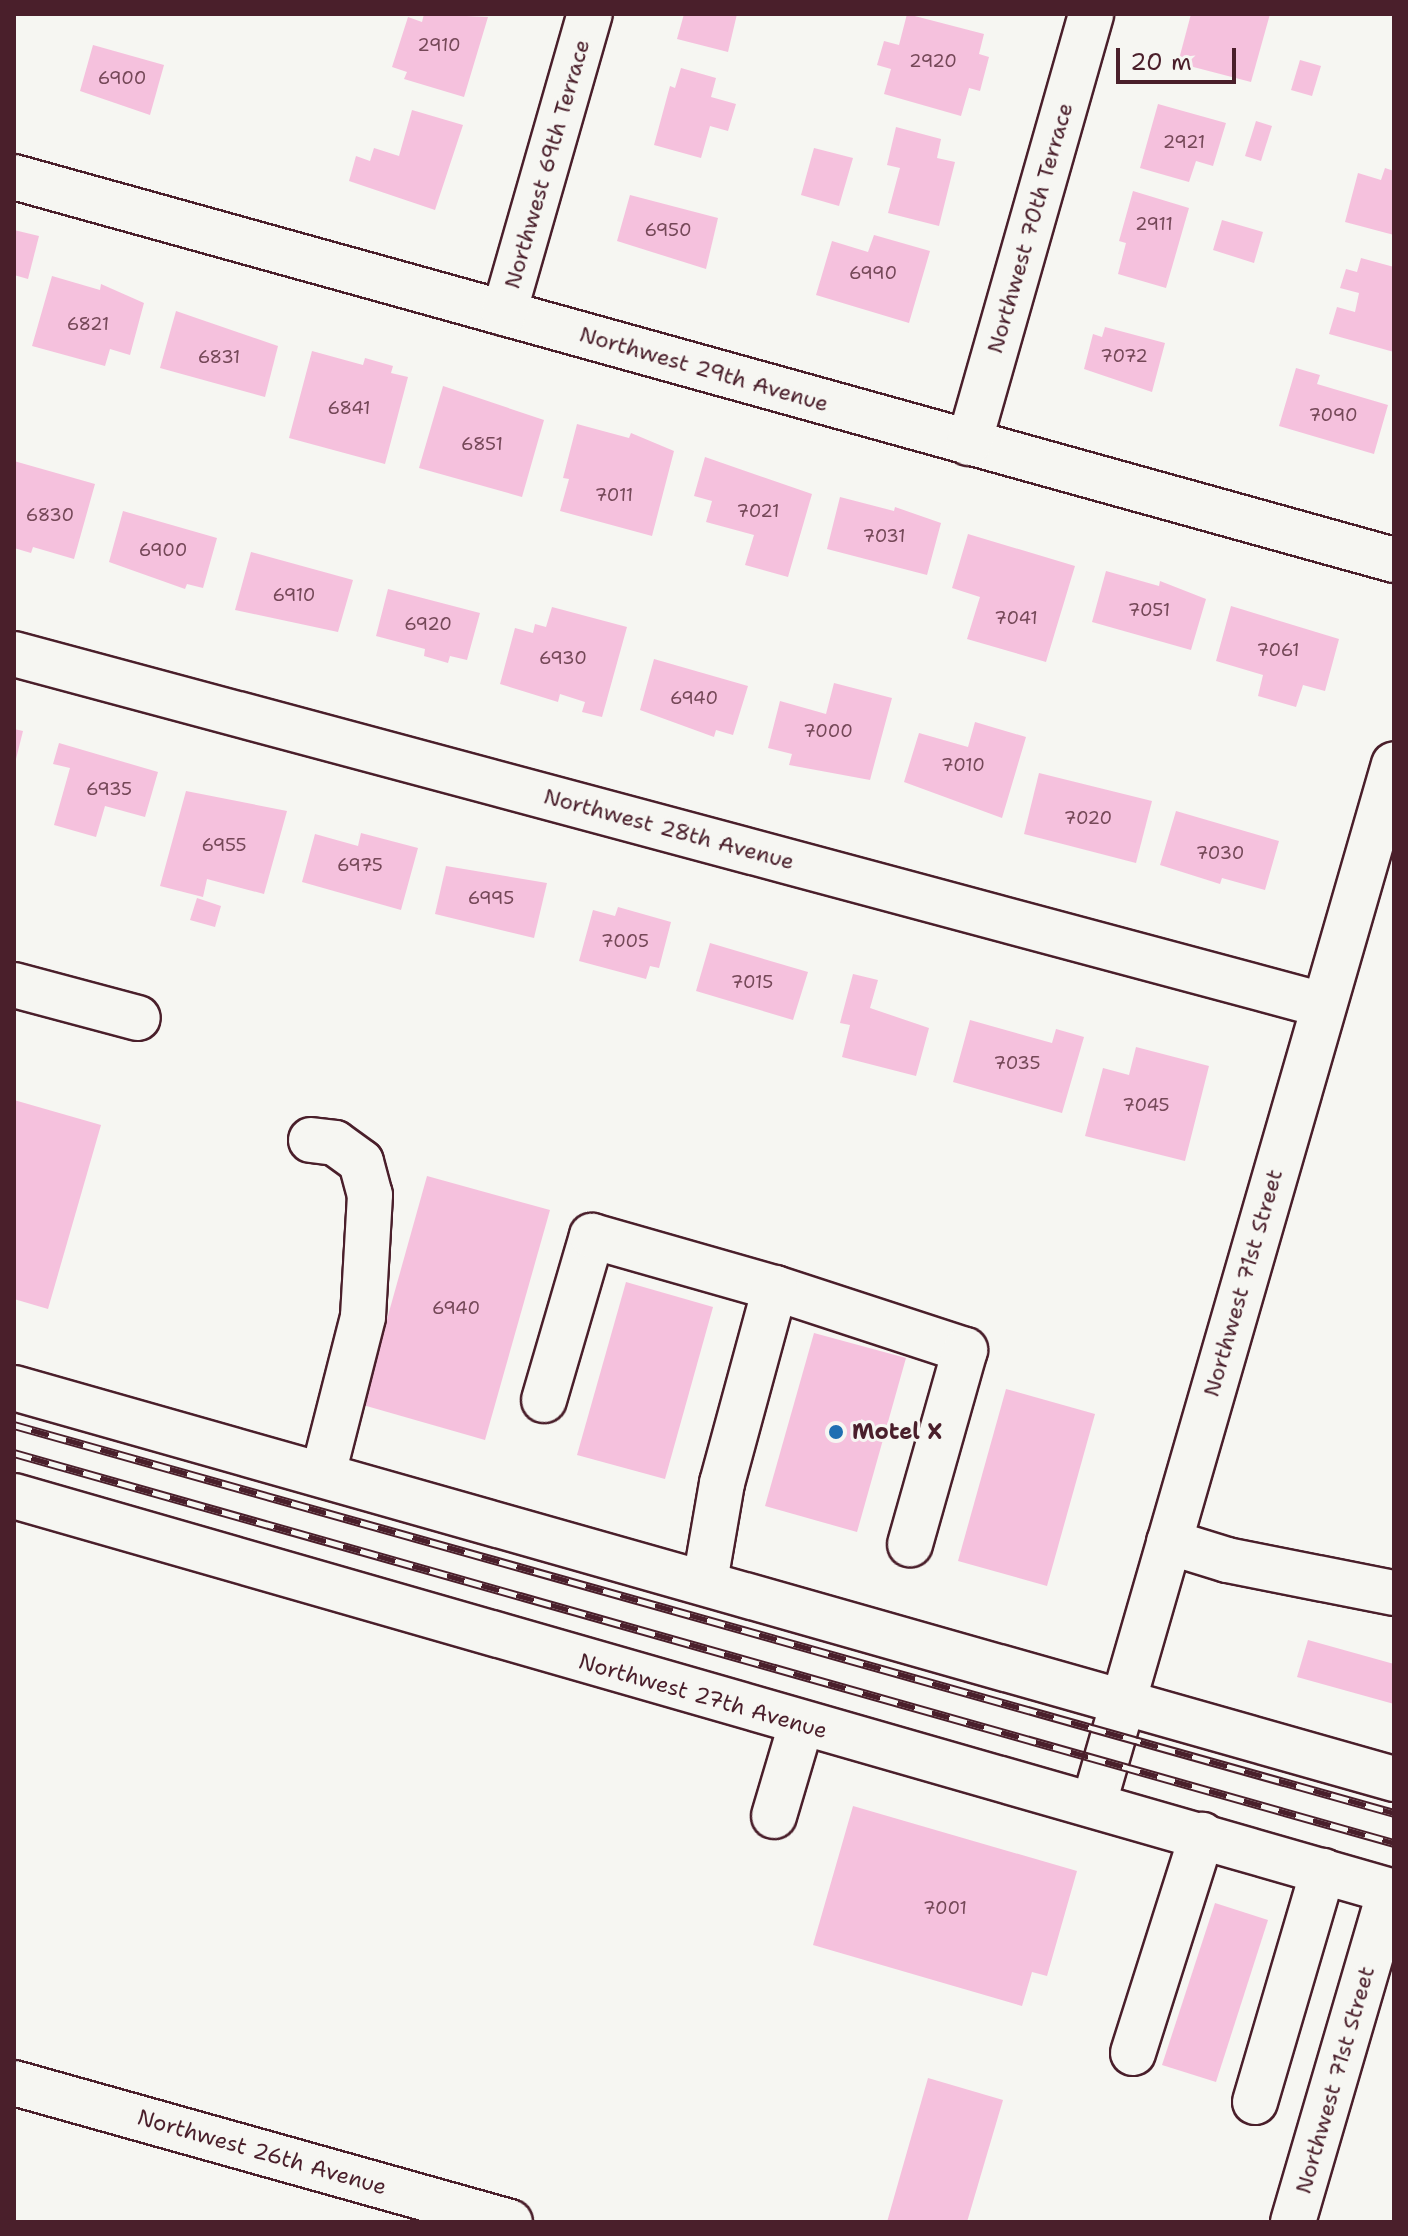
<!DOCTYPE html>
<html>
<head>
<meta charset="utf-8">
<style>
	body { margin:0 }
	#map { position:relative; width:1408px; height:2236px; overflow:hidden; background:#f6f6f2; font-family:"Shantell Sans",sans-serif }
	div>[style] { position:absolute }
	.building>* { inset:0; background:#f5c1dd }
	.roads { filter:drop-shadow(2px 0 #4a1f2b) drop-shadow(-2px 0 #4a1f2b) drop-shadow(0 2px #4a1f2b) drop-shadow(0 -2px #4a1f2b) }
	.minor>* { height:44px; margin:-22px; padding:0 22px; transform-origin:22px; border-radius:22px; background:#f6f6f2 }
	.major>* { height:44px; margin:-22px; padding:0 22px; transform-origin:22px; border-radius:22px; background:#f6f6f2 }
	.rail>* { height:9px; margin-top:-4.5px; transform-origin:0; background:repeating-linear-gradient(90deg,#f6f6f2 0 18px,#4a1f2b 0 36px); box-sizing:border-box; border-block:2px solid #4a1f2b }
	.dots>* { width:22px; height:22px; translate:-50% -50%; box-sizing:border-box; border:4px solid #f6f6f2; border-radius:50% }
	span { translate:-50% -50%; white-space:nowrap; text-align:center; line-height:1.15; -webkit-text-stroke:6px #f6f6f2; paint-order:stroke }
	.number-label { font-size:18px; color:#754858 }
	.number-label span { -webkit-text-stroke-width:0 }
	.street-label { font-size:22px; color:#4a1f2b }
	.poi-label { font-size:22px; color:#4a1f2b; font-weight:700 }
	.left { translate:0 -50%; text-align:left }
	.frame { position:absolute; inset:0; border:16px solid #4a1f2b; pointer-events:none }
	.scale { position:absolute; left:1116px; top:48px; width:120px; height:36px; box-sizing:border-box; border:4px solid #4a1f2b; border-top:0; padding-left:10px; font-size:24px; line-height:28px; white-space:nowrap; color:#4a1f2b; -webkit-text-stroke:6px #f6f6f2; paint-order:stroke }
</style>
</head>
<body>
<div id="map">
	<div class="building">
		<div style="clip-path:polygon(424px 14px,488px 17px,464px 97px,404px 79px,407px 72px,392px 67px,408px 17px,422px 22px)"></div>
		<div style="clip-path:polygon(684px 14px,737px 14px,728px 52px,677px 39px)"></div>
		<div style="clip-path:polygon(907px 14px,984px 34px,979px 54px,989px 57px,980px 91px,969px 88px,961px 116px,884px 94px,891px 69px,877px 65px,884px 41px,899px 45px)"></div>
		<div style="clip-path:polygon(1191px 14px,1270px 14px,1251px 82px,1178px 63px)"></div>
		<div style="clip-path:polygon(93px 45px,164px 65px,150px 115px,80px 91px)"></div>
		<div style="clip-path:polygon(1300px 60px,1321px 66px,1312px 96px,1291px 90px)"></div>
		<div style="clip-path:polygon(681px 68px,716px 78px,711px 97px,736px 104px,728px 131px,710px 126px,701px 158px,654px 145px,670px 86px,675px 88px)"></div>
		<div style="clip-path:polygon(1158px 104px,1226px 123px,1213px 166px,1196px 161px,1189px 182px,1140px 168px)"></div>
		<div style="clip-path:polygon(412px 110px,463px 125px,435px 210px,349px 181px,356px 156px,370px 161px,374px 148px,399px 156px)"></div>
		<div style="clip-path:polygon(1256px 121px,1272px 126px,1261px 161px,1245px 156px)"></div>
		<div style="clip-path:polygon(896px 127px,941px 139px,937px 158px,955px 162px,939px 226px,888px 213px,900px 168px,887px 165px)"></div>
		<div style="clip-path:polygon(814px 148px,853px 158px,839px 206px,801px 195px)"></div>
		<div style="clip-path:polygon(1385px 168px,1394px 171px,1394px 235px,1345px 222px,1358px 173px,1381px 180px)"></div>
		<div style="clip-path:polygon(1133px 191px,1189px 208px,1166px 288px,1118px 274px,1126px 243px,1119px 241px)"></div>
		<div style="clip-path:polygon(630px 195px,718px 218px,706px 269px,617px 241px)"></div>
		<div style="clip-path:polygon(1222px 220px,1263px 232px,1254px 263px,1213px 250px)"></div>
		<div style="clip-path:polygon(14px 230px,39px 236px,28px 279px,14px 275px)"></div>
		<div style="clip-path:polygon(874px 235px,930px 251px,909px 323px,816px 295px,832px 241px,868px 252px)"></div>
		<div style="clip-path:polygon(1361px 258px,1394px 267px,1394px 352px,1329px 334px,1337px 307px,1355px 312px,1359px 293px,1340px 288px,1346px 269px,1357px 272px)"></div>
		<div style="clip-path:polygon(52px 276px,100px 290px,101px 284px,144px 303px,130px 355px,110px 349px,105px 366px,32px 346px)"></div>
		<div style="clip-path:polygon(176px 311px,278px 346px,265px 397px,160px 368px)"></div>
		<div style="clip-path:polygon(1105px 327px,1165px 343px,1152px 392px,1084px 369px,1093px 334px,1102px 337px)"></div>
		<div style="clip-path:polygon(312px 351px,363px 365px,365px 358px,393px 366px,391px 373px,408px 377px,385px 464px,289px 438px)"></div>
		<div style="clip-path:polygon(1296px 368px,1320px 375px,1317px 384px,1388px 405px,1374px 454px,1279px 426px)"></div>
		<div style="clip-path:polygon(443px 386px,544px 420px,522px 497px,419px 468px)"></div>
		<div style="clip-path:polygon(577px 424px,629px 438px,631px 433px,674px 451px,652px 536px,560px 511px,569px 479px,563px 478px)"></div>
		<div style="clip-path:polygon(705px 457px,812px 494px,788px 577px,745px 565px,754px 535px,706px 522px,712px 501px,694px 496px)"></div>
		<div style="clip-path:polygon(14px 461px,95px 484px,74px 559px,33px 547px,31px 553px,14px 548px)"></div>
		<div style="clip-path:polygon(840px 497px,894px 511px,895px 507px,941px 523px,927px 575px,827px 549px)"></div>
		<div style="clip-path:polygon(123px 511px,217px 538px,203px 588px,187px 584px,185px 589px,109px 562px)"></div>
		<div style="clip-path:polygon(968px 534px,1075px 566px,1046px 662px,967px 639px,980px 597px,952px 588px)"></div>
		<div style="clip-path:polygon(251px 552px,353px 580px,338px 632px,235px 610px)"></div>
		<div style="clip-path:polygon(1106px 571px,1159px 586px,1160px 581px,1206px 599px,1191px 650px,1092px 622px)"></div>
		<div style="clip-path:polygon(388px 589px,480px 613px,467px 660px,450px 656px,448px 663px,424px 656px,425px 649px,376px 636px)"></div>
		<div style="clip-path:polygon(1231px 606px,1339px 639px,1325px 691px,1303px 685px,1296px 707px,1258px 696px,1263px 675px,1216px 661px)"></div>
		<div style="clip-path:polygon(552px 607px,627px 627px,602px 717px,582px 712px,585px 702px,560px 694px,558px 702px,500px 684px,515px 628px,533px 633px,535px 624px,546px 627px)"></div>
		<div style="clip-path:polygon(654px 659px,748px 686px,733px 735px,716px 730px,714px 737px,640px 710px)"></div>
		<div style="clip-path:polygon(834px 683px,892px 698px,870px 780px,789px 765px,792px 754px,768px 748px,780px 701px,826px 714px)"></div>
		<div style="clip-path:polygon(975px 722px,1026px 737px,1002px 818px,904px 782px,919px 733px,968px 747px)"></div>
		<div style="clip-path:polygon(14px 729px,23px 731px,15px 763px,14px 763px)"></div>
		<div style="clip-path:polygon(59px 743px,158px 772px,145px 817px,105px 806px,96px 837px,54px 825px,70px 768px,53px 764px)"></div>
		<div style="clip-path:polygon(1039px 773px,1152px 801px,1136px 863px,1024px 834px)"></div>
		<div style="clip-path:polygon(186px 791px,287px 811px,264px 894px,207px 879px,203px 897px,160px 886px)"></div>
		<div style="clip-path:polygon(1176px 811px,1279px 841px,1265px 890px,1222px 878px,1220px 884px,1160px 865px)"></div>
		<div style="clip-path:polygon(361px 833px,418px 848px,401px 910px,302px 882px,315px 834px,358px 846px)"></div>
		<div style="clip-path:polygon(446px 866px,547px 883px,534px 938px,435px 914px)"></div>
		<div style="clip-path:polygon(197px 898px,221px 906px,215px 927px,190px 920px)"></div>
		<div style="clip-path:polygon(618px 907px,671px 922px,659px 968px,650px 966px,646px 979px,579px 961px,593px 910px,615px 916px)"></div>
		<div style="clip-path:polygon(710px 943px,808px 972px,793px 1020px,696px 991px)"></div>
		<div style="clip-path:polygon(853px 974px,878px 980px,870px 1008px,929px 1028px,916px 1076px,842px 1057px,850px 1025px,840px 1023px)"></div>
		<div style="clip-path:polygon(970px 1020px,1052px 1043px,1056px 1029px,1084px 1037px,1062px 1113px,953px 1082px)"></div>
		<div style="clip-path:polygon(1136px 1047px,1209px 1066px,1185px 1161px,1085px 1136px,1103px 1068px,1129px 1075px)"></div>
		<div style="clip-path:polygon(14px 1100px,101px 1125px,48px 1309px,14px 1299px)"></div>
		<div style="clip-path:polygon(427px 1176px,550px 1210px,485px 1440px,363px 1405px)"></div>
		<div style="clip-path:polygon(626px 1282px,713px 1307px,665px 1479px,577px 1455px)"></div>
		<div style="clip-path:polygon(814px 1333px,906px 1358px,857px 1532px,765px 1506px)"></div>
		<div style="clip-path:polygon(1006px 1389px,1095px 1414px,1047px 1586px,958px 1561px)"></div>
		<div style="clip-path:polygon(1308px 1640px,1394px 1664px,1394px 1704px,1297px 1677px)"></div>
		<div style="clip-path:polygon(853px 1806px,1077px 1871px,1047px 1976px,1032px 1972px,1022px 2006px,813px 1945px)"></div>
		<div style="clip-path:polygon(1215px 1903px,1268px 1920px,1216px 2082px,1162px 2065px)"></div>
		<div style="clip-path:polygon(928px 2078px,1003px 2100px,967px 2222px,887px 2222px)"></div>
	</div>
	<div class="roads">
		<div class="minor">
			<div style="left:14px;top:177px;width:1432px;rotate:15.51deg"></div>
			<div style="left:504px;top:313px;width:311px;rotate:-74deg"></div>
			<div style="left:969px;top:443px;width:446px;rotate:-74.1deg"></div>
			<div style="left:14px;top:654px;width:1355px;rotate:15.01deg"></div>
			<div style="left:14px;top:985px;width:128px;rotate:14.9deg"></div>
			<div style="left:311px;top:1140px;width:24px;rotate:7deg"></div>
			<div style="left:335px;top:1143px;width:32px;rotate:36deg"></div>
			<div style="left:361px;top:1162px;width:34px;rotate:75deg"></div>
			<div style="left:370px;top:1195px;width:122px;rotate:93.3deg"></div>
			<div style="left:363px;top:1317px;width:162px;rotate:104.3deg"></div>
			<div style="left:775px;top:1288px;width:200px;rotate:18.1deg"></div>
			<div style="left:965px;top:1350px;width:202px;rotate:105.8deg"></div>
			<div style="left:544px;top:1400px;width:171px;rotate:-73.7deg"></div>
			<div style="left:592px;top:1236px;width:190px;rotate:15.9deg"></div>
			<div style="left:775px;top:1288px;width:202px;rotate:105.2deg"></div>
			<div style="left:722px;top:1483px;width:99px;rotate:99.8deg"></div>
			<div style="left:1169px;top:1542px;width:61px;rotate:17.2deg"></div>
			<div style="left:1227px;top:1560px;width:170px;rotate:11.2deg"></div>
			<div style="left:1094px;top:1803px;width:1081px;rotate:-73.89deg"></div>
			<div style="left:774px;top:1816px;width:95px;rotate:-73.5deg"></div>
			<div style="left:1133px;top:2053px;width:229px;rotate:-72.4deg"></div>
			<div style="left:14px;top:2083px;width:515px;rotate:15.66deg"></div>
			<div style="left:1255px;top:2102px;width:241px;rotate:-73.6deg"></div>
			<div style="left:1293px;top:2222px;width:345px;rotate:-73.7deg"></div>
		</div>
		<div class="major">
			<div style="left:14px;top:1388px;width:1434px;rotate:15.82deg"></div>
			<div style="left:14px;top:1496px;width:1436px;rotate:16.01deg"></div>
		</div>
	</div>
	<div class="rail">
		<div style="left:14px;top:1425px;width:1434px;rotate:15.7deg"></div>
		<div style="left:14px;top:1453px;width:1434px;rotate:15.78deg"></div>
	</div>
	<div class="dots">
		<div style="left:836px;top:1432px;background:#1f6fb2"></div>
	</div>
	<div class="number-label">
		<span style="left:439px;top:45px">2910</span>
		<span style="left:933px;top:61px">2920</span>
		<span style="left:122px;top:78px">6900</span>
		<span style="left:1184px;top:142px">2921</span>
		<span style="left:1154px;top:224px">2911</span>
		<span style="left:668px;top:230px">6950</span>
		<span style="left:873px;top:273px">6990</span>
		<span style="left:88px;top:324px">6821</span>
		<span style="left:1124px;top:356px">7072</span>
		<span style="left:219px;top:357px">6831</span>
		<span style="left:349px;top:408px">6841</span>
		<span style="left:1333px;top:415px">7090</span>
		<span style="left:482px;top:444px">6851</span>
		<span style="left:614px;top:495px">7011</span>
		<span style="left:758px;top:511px">7021</span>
		<span style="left:50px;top:515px">6830</span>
		<span style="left:884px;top:536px">7031</span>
		<span style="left:163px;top:550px">6900</span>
		<span style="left:294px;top:595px">6910</span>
		<span style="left:1149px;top:610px">7051</span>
		<span style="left:1016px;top:618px">7041</span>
		<span style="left:428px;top:624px">6920</span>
		<span style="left:1278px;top:650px">7061</span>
		<span style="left:563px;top:658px">6930</span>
		<span style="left:694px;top:698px">6940</span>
		<span style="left:828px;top:731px">7000</span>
		<span style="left:963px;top:765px">7010</span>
		<span style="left:109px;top:789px">6935</span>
		<span style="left:1088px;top:818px">7020</span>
		<span style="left:224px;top:845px">6955</span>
		<span style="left:1220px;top:853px">7030</span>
		<span style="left:360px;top:865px">6975</span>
		<span style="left:491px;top:898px">6995</span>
		<span style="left:625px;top:941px">7005</span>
		<span style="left:752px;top:982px">7015</span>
		<span style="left:1017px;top:1063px">7035</span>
		<span style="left:1146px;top:1105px">7045</span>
		<span style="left:456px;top:1308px">6940</span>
		<span style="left:945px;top:1908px">7001</span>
	</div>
	<div class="street-label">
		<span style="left:547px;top:164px;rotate:-74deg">Northwest 69th Terrace</span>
		<span style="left:1030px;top:228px;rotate:-74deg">Northwest 70th Terrace</span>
		<span style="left:704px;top:369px;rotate:16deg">Northwest 29th Avenue</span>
		<span style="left:669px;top:829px;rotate:15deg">Northwest 28th Avenue</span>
		<span style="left:1243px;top:1283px;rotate:-74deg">Northwest 71st Street</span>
		<span style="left:703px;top:1696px;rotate:16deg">Northwest 27th Avenue</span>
		<span style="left:1335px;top:2080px;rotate:-74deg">Northwest 71st Street</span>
		<span style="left:262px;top:2152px;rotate:16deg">Northwest 26th Avenue</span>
	</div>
	<div class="poi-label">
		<span class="left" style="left:852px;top:1432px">Motel X</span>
	</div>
	<div class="frame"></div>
	<div class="scale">20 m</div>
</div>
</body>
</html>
